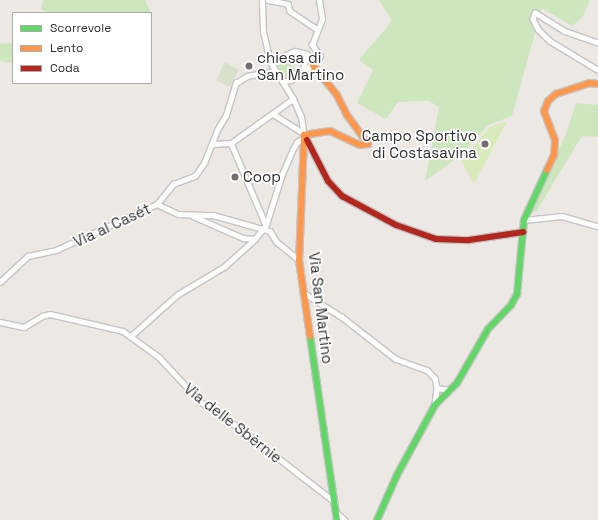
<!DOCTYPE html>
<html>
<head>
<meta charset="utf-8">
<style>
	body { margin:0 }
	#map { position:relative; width:598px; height:520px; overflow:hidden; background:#ece8e4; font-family:"Space Grotesk",sans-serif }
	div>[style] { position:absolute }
	.green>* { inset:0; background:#cee6be }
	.cemetery>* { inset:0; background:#d8e0cc }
	.pitch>* { inset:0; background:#d9eabb }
	.roads { filter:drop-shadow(1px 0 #c5c4c5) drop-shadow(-1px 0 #c5c4c5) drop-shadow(0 1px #c5c4c5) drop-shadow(0 -1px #c5c4c5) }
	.street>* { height:4.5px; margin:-2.25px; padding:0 2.25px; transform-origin:2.25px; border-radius:2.25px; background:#fcfcfb }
	.fast>* { height:6px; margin:-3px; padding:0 3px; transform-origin:3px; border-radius:3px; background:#63d668 }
	.slow>* { height:6px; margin:-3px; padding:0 3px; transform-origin:3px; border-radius:3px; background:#ff974d }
	.jam>* { height:6px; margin:-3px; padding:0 3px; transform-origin:3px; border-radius:3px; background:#b3261e }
	.dots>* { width:11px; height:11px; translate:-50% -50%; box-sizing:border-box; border:2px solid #fff; border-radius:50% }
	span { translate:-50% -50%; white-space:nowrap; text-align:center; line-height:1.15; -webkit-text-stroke:3.5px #fff; paint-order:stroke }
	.poi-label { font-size:15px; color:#2e2e2e }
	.left { translate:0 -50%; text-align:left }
	.right { translate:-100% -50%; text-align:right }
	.street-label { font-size:15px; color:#2e2e2e }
	.legend { position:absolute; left:12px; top:12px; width:140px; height:72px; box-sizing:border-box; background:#fff; border:1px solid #ababab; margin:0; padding:5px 7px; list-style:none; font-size:12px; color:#2e2e2e }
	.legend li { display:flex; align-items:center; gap:8px; height:20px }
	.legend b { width:20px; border:1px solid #ababab }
</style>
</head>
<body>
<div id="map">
	<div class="green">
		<div style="clip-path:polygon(43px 0,145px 0,150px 10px,148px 13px,53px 13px,41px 10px)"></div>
		<div style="clip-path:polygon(379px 0,590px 0,583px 16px,572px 26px,542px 8px,512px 116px,488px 125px,461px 155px,425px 181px,439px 107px,429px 101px,398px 102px,386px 119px,357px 103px,373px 70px,359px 60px,388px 26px,391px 19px)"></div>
		<div style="clip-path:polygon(13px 43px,13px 63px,0 61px,0 44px)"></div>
		<div style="clip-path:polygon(293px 53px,291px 66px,302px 70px,287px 81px,274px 61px)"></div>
		<div style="clip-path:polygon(576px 103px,598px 105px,598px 137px,582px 136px,537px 210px,529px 215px,566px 134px)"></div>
	</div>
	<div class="cemetery">
		<div style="clip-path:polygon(225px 62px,239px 70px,230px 87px,216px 80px)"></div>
	</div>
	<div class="pitch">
		<div style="clip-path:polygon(507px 121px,474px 184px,461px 161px,490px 127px)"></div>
	</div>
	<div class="roads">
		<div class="street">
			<div style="left:268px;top:0;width:20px;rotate:11deg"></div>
			<div style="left:288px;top:4px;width:7px;rotate:74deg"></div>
			<div style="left:290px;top:11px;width:32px;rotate:34deg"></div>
			<div style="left:598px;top:43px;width:36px;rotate:-161deg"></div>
			<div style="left:564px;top:31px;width:34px;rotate:-148deg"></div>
			<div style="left:535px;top:13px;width:6px;rotate:108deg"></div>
			<div style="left:533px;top:19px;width:11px;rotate:63deg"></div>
			<div style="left:538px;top:29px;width:17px;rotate:45deg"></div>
			<div style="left:550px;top:41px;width:56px;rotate:31.1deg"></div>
			<div style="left:270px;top:62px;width:27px;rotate:-24deg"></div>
			<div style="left:295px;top:51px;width:12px;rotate:14deg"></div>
			<div style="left:307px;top:54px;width:17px;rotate:103deg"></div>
			<div style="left:303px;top:71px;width:14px;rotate:141deg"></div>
			<div style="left:292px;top:80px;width:8px;rotate:166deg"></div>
			<div style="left:303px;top:71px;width:17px;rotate:-36deg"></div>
			<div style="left:317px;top:61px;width:6px;rotate:-59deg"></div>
			<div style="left:320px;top:56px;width:14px;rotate:-126deg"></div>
			<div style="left:312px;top:45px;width:28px;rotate:-69deg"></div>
			<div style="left:322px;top:19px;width:19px;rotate:-99deg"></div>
			<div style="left:273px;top:114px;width:36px;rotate:32deg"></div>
			<div style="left:231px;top:143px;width:89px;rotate:66.9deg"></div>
			<div style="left:213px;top:144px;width:18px;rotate:-3deg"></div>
			<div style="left:231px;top:143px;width:76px;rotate:-35.4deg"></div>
			<div style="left:157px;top:204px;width:23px;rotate:25deg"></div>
			<div style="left:178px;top:214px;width:35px;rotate:2deg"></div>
			<div style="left:213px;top:215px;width:59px;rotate:15.7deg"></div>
			<div style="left:270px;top:231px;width:13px;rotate:58deg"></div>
			<div style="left:277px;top:242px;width:28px;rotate:39deg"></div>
			<div style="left:193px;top:216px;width:55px;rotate:23.7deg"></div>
			<div style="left:243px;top:238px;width:12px;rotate:5deg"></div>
			<div style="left:524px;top:220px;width:38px;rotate:-6deg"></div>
			<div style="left:562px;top:216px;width:37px;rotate:16deg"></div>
			<div style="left:0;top:282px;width:38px;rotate:-43deg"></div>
			<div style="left:28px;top:256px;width:29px;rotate:-12deg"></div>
			<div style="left:56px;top:250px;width:111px;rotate:-24.5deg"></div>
			<div style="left:157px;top:204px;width:26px;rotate:-51deg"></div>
			<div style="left:173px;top:184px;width:23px;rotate:-20deg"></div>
			<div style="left:195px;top:176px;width:16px;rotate:-55deg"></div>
			<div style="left:204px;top:163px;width:35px;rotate:-68deg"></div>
			<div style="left:217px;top:130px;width:17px;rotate:-59deg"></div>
			<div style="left:226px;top:115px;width:34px;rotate:-73deg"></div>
			<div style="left:236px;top:83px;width:13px;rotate:-32deg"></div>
			<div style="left:247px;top:76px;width:28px;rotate:-10deg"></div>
			<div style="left:304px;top:293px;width:45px;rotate:32.3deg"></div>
			<div style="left:342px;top:317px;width:68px;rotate:37.9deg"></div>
			<div style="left:396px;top:359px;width:33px;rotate:20deg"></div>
			<div style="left:427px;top:370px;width:11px;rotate:45deg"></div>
			<div style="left:435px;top:378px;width:10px;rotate:79deg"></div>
			<div style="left:437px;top:388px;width:17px;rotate:97deg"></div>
			<div style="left:0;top:322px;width:25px;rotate:12deg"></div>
			<div style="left:24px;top:327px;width:21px;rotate:-31deg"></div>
			<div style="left:42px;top:316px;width:8px;rotate:-14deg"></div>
			<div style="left:50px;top:314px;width:75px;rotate:13.1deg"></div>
			<div style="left:123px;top:331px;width:44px;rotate:35.8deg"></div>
			<div style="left:159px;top:357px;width:62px;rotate:47deg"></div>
			<div style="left:201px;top:402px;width:48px;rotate:34deg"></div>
			<div style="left:241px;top:429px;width:119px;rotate:37.8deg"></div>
			<div style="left:131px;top:336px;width:62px;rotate:-41.7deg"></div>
			<div style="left:177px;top:295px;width:56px;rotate:-31.1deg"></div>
			<div style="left:225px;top:266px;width:40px;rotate:-42deg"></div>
			<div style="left:255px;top:239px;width:18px;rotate:-52deg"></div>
			<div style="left:266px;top:225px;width:50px;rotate:-72.6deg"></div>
			<div style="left:281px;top:177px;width:28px;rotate:-67deg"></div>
			<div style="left:292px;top:151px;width:10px;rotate:-61deg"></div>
			<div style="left:297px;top:142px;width:8px;rotate:-30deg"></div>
			<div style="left:304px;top:138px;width:21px;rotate:-98deg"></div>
			<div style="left:301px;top:117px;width:20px;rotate:-114deg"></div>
			<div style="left:293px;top:99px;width:44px;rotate:-121.9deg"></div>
			<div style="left:270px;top:62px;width:31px;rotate:-103deg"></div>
			<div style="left:263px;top:32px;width:32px;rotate:-92deg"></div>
			<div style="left:437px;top:388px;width:12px;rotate:9deg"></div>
			<div style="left:336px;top:512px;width:12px;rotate:42deg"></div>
		</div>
		<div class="fast">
			<div style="left:310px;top:336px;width:186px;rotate:81.7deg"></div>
			<div style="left:377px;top:520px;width:49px;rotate:-66deg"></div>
			<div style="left:397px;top:475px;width:80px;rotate:-61.5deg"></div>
			<div style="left:435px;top:405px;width:31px;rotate:-45deg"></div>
			<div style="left:457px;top:383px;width:62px;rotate:-60.1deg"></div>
			<div style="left:488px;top:329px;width:33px;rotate:-46deg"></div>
			<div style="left:511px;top:305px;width:13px;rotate:-61deg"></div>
			<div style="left:517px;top:294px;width:74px;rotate:-84.6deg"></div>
			<div style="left:524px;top:220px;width:55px;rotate:-65.3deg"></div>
		</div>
		<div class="slow">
			<div style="left:304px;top:138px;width:122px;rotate:92.3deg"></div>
			<div style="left:299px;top:260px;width:77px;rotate:81.8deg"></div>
			<div style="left:307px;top:140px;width:6px;rotate:-121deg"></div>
			<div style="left:304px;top:135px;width:26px;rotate:-9deg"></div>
			<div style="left:330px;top:131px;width:33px;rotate:25deg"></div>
			<div style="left:360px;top:145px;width:8px;rotate:-7deg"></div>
			<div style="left:368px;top:144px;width:36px;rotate:-126deg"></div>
			<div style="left:347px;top:115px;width:22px;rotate:-117deg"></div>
			<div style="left:337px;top:95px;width:38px;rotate:-129deg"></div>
			<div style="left:547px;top:170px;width:17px;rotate:-65deg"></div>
			<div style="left:554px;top:155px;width:15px;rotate:-86deg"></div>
			<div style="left:555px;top:140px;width:31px;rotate:-111deg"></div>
			<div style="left:544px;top:111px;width:11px;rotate:-68deg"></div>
			<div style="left:548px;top:101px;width:11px;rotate:-41deg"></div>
			<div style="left:556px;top:94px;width:35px;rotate:-18deg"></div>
			<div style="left:589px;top:83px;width:9px;rotate:6deg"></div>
		</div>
		<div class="jam">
			<div style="left:307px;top:140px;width:46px;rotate:62.9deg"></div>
			<div style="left:328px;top:181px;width:21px;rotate:47deg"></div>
			<div style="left:342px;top:196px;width:61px;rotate:28.2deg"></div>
			<div style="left:396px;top:225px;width:42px;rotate:19.3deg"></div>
			<div style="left:436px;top:239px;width:33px;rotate:2deg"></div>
			<div style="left:469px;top:240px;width:55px;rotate:-8.4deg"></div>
		</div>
	</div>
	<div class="dots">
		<div style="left:249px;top:66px;background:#706f6e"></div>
		<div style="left:485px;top:144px;background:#706f6e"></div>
		<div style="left:235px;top:177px;background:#706f6e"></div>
	</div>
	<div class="poi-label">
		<span class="left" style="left:257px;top:66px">chiesa di<br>San Martino</span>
		<span class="right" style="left:477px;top:144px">Campo Sportivo<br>di Costasavina</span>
		<span class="left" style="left:243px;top:177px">Coop</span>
	</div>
	<div class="street-label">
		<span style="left:112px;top:225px;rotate:-25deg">Via al Casét</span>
		<span style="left:321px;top:308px;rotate:83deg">Via San Martino</span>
		<span style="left:233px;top:423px;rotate:38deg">Via delle Sbèrnie</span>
	</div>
	<ul class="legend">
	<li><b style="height:5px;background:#63d668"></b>Scorrevole</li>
	<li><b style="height:5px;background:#ff974d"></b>Lento</li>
	<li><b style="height:5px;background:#b3261e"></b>Coda</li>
	</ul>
</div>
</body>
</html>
